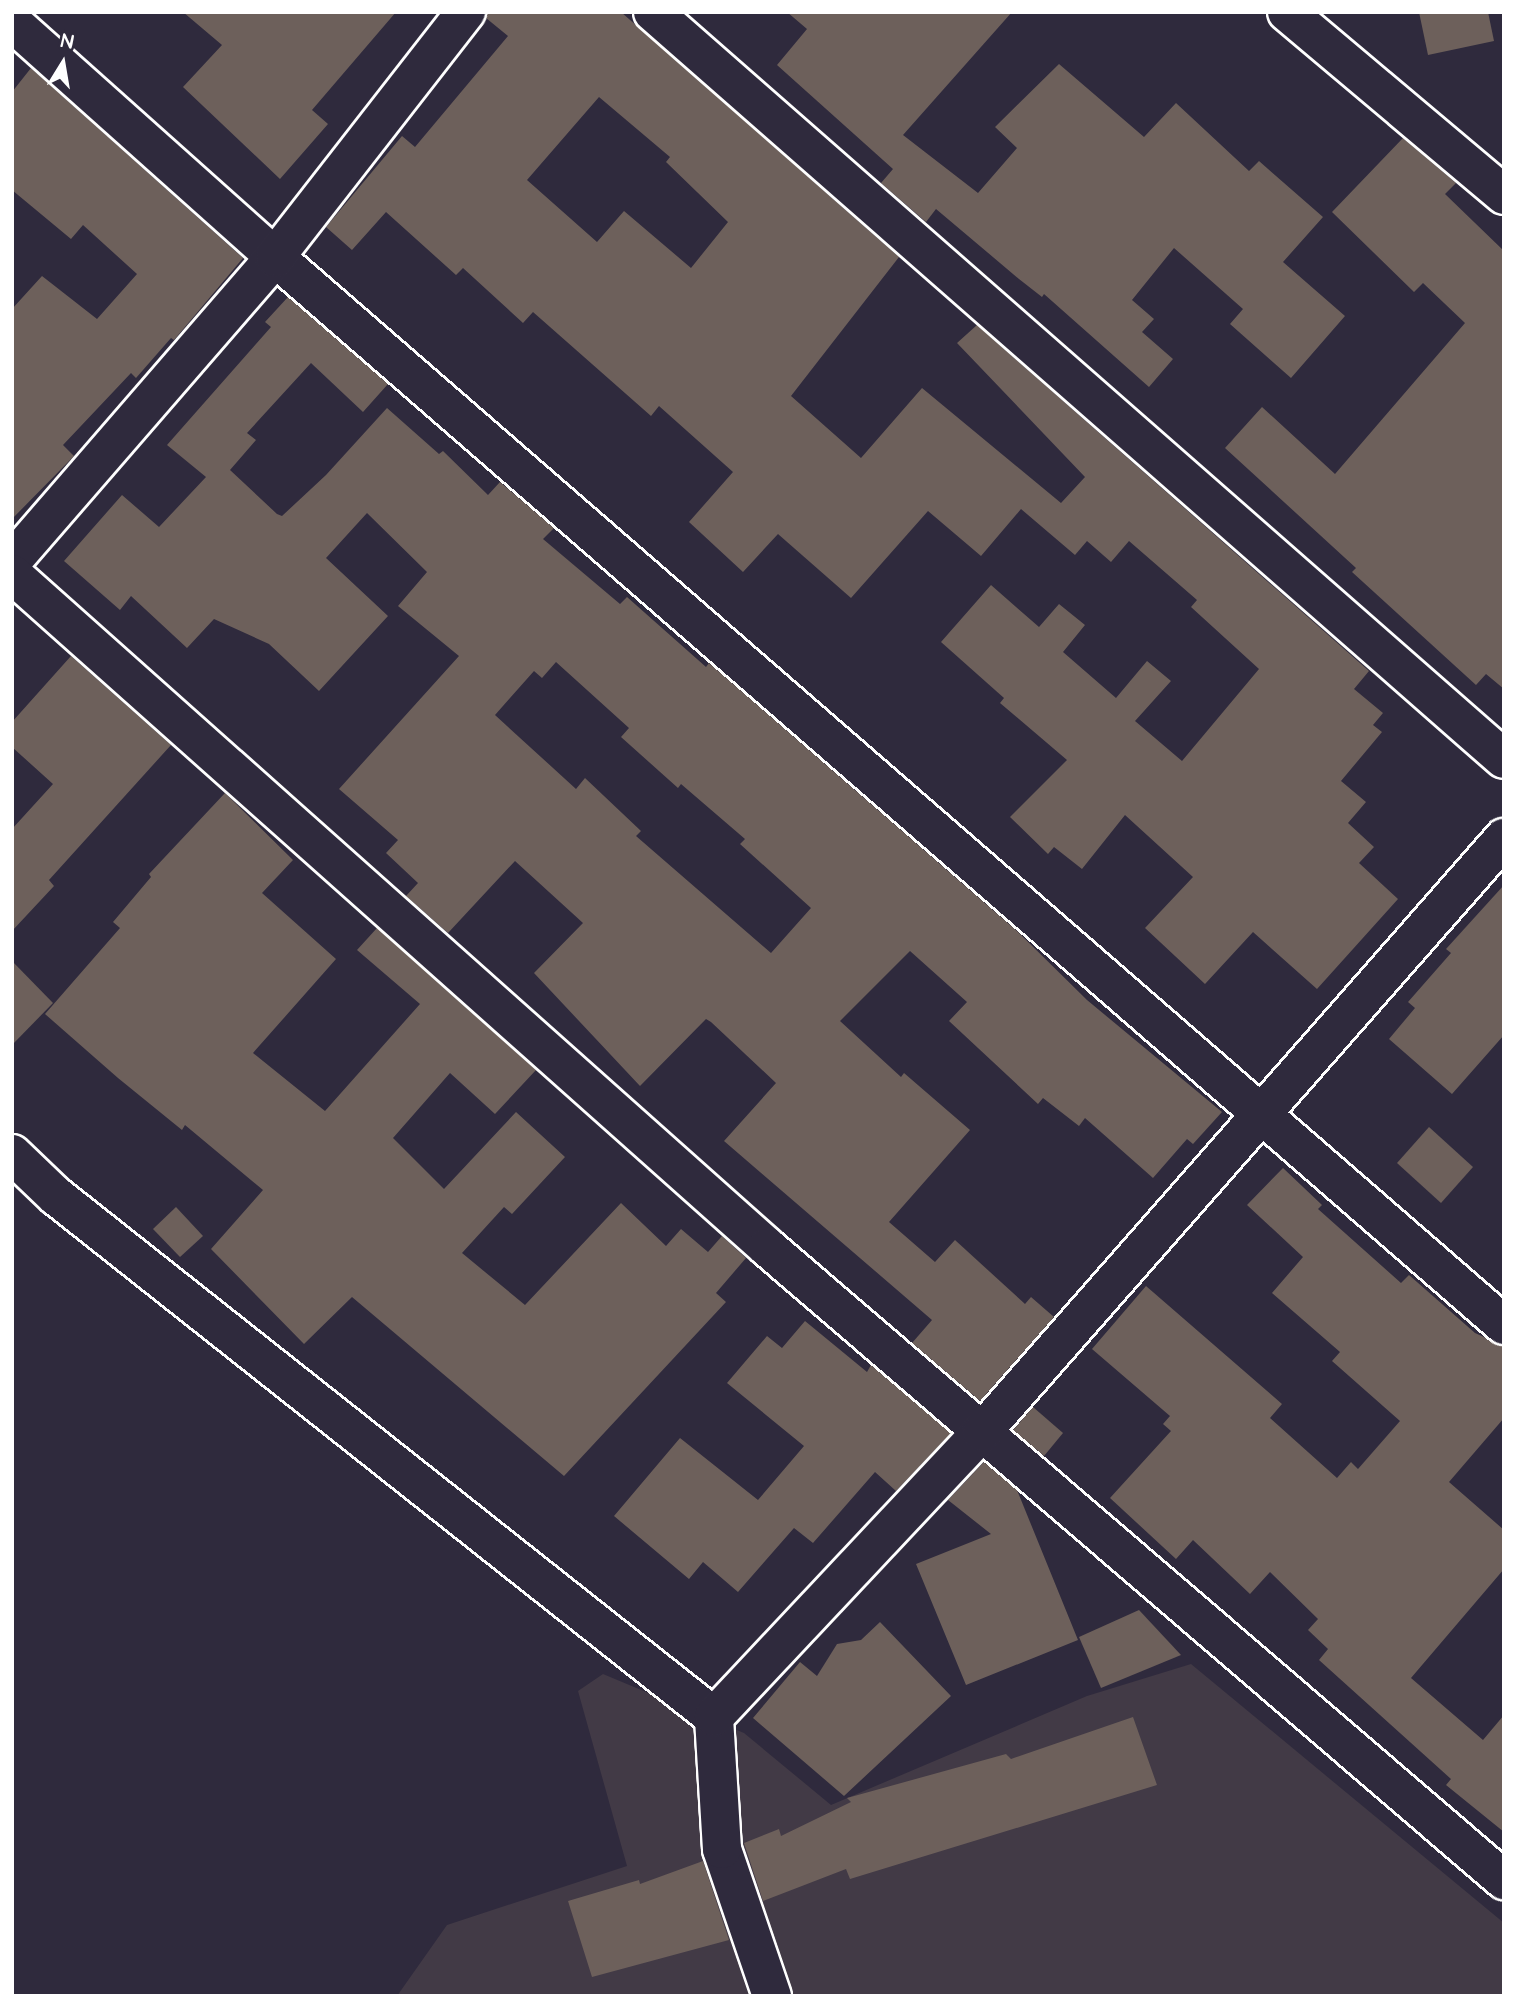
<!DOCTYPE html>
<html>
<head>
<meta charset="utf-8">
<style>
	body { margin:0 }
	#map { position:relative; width:1516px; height:2008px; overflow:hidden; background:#2f2a3d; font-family:"Architects Daughter",sans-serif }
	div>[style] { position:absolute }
	.built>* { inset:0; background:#423a46 }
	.building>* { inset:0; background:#6d605b }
	.roads { filter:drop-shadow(2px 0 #fff) drop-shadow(-2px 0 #fff) drop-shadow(0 2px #fff) drop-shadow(0 -2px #fff) }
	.minor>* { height:38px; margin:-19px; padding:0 19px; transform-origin:19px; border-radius:19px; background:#2f2a3d }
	span { translate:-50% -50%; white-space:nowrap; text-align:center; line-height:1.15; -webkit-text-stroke:6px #2f2a3d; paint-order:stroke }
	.frame { position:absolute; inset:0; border:14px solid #fff; pointer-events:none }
	.north { position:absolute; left:28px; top:28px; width:70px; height:70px; -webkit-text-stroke:5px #2f2a3d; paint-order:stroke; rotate:11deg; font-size:19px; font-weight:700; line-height:28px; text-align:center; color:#fff }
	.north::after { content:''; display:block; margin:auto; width:24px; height:32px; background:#fff; clip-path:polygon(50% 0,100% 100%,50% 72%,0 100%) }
</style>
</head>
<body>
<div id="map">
	<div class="built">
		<div style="clip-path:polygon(1191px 1664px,1504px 1923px,1504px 1996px,397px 1996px,447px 1925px,627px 1866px,578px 1691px,603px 1674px,744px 1733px,831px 1805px,1087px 1696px)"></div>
	</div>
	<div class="building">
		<div style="clip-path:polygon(183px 12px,396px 12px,312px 110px,328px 124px,280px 179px,183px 87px,222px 45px)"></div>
		<div style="clip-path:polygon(evenodd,487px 12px,621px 12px,899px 257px,791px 396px,861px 458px,922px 388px,1061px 503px,1085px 477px,957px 343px,977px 325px,1369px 671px,1354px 689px,1383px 713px,1373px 725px,1382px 732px,1341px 781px,1366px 802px,1348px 823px,1374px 847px,1359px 863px,1398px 899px,1317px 989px,1253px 932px,1205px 984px,1145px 928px,1193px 877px,1125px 815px,1082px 869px,1054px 847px,1048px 854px,1010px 817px,1067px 760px,1000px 703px,1004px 698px,941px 642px,991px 585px,1039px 627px,1059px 604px,1085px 625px,1063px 652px,1116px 698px,1147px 661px,1171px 681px,1135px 721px,1182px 761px,1259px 669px,1191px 607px,1197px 600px,1129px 541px,1111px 562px,1087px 541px,1075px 555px,1021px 509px,981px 556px,928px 511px,851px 598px,778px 534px,743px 572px,689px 522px,733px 472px,659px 406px,651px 416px,533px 312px,523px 323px,463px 268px,456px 275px,386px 212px,352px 250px,326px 227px,402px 136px,415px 147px,508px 36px,486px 18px,487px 12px,599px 97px,670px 157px,666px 162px,728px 222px,691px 268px,624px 211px,597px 242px,527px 180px,599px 97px)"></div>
		<div style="clip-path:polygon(787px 12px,1012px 12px,903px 135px,978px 193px,1017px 148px,995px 127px,1059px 64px,1144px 137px,1176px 103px,1249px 171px,1259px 161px,1323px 217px,1283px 262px,1345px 316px,1291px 378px,1230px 324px,1243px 309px,1174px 248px,1132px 300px,1154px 319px,1142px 332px,1173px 359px,1149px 387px,1044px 294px,1042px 297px,1019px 279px,936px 209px,926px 222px,881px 183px,893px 169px,777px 65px,807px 29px)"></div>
		<div style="clip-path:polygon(1419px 12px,1488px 12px,1494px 41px,1428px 55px)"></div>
		<div style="clip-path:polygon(31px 68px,243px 258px,174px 340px,171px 338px,136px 378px,131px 373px,63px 445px,74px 456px,12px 519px,12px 309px,42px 276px,97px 319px,137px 274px,83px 225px,71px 239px,12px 190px,12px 92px)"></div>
		<div style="clip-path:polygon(1403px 138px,1456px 183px,1445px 194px,1504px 251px,1504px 689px,1486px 674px,1476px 685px,1352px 572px,1356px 568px,1225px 448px,1262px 407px,1335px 474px,1465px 323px,1423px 283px,1414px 292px,1332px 212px)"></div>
		<div style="clip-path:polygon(evenodd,288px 297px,388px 384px,363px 412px,311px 363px,247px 433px,256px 440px,230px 470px,277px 514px,282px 516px,326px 475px,387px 408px,439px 454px,443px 451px,488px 495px,500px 482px,554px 528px,543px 539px,620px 604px,627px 597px,706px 667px,709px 663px,1017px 931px,1087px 1000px,1222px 1112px,1193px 1144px,1187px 1139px,1153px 1178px,1085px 1118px,1079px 1126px,1043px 1098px,1038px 1104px,949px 1021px,967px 1002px,910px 951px,840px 1021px,901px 1077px,904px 1073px,970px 1130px,889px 1222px,935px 1262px,955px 1240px,1025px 1304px,1031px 1297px,1054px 1317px,980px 1401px,912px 1343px,932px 1320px,724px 1141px,776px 1083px,711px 1022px,706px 1019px,640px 1086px,534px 973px,583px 923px,515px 861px,448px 933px,406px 896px,418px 883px,386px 853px,398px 840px,339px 789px,459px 656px,398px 606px,427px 572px,367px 513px,326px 558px,388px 616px,319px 691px,269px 644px,214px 619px,187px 648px,131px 596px,120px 610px,64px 561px,122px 495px,159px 527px,206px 477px,167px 445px,271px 327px,265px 322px,288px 297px,556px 662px,629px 728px,621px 737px,678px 788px,681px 784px,745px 839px,740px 844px,811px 908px,771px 953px,636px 836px,641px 831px,585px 778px,576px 789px,495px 715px,534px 671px,542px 678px,556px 662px)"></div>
		<div style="clip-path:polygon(71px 656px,171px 745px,49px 880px,54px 886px,12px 931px,12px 829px,53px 784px,12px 747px,12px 722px)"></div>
		<div style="clip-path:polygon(225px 793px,293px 860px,262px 893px,336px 959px,253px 1053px,325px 1111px,420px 1004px,357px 950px,377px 928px,536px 1070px,495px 1114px,450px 1073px,393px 1138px,444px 1189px,516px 1112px,565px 1157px,512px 1214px,504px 1207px,462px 1253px,525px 1305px,621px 1203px,666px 1246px,681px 1229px,708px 1252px,722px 1236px,746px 1258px,716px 1293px,726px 1302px,564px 1476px,352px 1297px,304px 1344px,211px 1249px,263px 1190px,185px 1125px,182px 1130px,118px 1078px,45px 1014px,120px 928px,113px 922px,151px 877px,149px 874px)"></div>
		<div style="clip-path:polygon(1504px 885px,1504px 1035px,1452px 1094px,1389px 1039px,1415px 1008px,1408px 1002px,1451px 953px,1446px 949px)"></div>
		<div style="clip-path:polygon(12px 961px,53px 1003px,12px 1045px)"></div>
		<div style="clip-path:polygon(1429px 1127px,1473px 1167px,1441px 1203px,1397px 1163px)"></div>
		<div style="clip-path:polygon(1283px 1168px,1322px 1205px,1318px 1209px,1401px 1283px,1409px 1275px,1475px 1333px,1504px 1346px,1504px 1418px,1449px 1482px,1504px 1530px,1504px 1569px,1411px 1678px,1483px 1740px,1504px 1715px,1504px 1832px,1446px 1785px,1451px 1779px,1319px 1660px,1328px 1649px,1308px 1630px,1318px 1619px,1270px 1572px,1250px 1594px,1193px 1540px,1176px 1559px,1110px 1498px,1171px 1431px,1163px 1424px,1170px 1416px,1092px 1349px,1146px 1286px,1282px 1404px,1270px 1418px,1337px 1478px,1351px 1462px,1358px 1469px,1400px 1421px,1332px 1361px,1340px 1352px,1272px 1293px,1303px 1257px,1247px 1205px)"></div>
		<div style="clip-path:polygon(176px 1207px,203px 1236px,180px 1257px,153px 1229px)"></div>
		<div style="clip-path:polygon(805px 1321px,867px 1372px,871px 1365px,951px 1433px,896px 1491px,875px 1472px,813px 1543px,794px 1528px,738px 1592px,703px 1562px,689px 1579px,614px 1516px,680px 1438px,758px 1500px,804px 1446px,727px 1383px,767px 1336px,782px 1348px)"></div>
		<div style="clip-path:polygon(1033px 1407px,1063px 1433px,1044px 1456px,1013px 1430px)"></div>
		<div style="clip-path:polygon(984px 1462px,1017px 1490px,1078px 1640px,966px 1685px,916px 1564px,991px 1534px,948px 1500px)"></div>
		<div style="clip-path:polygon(1139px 1610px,1181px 1655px,1101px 1688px,1079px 1637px)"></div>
		<div style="clip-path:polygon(880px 1622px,951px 1696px,844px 1796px,753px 1718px,800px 1662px,817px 1676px,837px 1644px,861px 1640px)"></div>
		<div style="clip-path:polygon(1133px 1717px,1157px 1785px,850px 1879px,846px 1869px,763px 1901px,744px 1843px,779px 1829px,781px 1836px,851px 1802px,847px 1798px,1006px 1754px,1011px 1759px)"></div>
		<div style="clip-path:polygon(703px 1861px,729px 1940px,592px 1977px,568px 1901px,639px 1880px,640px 1884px)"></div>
	</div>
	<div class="roads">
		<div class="minor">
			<div style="left:653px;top:12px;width:1132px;rotate:41.28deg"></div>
			<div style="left:1287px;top:12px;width:284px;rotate:40.1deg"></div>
			<div style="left:12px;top:22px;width:353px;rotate:41.8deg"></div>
			<div style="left:275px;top:257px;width:1628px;rotate:40.99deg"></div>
			<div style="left:12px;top:561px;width:402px;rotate:-49.1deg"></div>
			<div style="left:275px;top:257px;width:311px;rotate:-52.1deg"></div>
			<div style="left:12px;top:574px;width:1011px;rotate:41.71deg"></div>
			<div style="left:767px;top:1247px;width:972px;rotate:40.66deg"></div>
			<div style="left:12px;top:1154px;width:61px;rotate:43.7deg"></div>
			<div style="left:56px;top:1196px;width:839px;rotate:38.37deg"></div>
			<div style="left:772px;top:1996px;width:155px;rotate:-108.8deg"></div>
			<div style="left:722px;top:1849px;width:132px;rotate:-93.5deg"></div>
			<div style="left:714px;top:1717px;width:391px;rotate:-46.8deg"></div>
			<div style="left:982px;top:1432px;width:791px;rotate:-48.69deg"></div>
		</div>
	</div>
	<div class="frame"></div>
	<div class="north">N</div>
</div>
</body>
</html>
